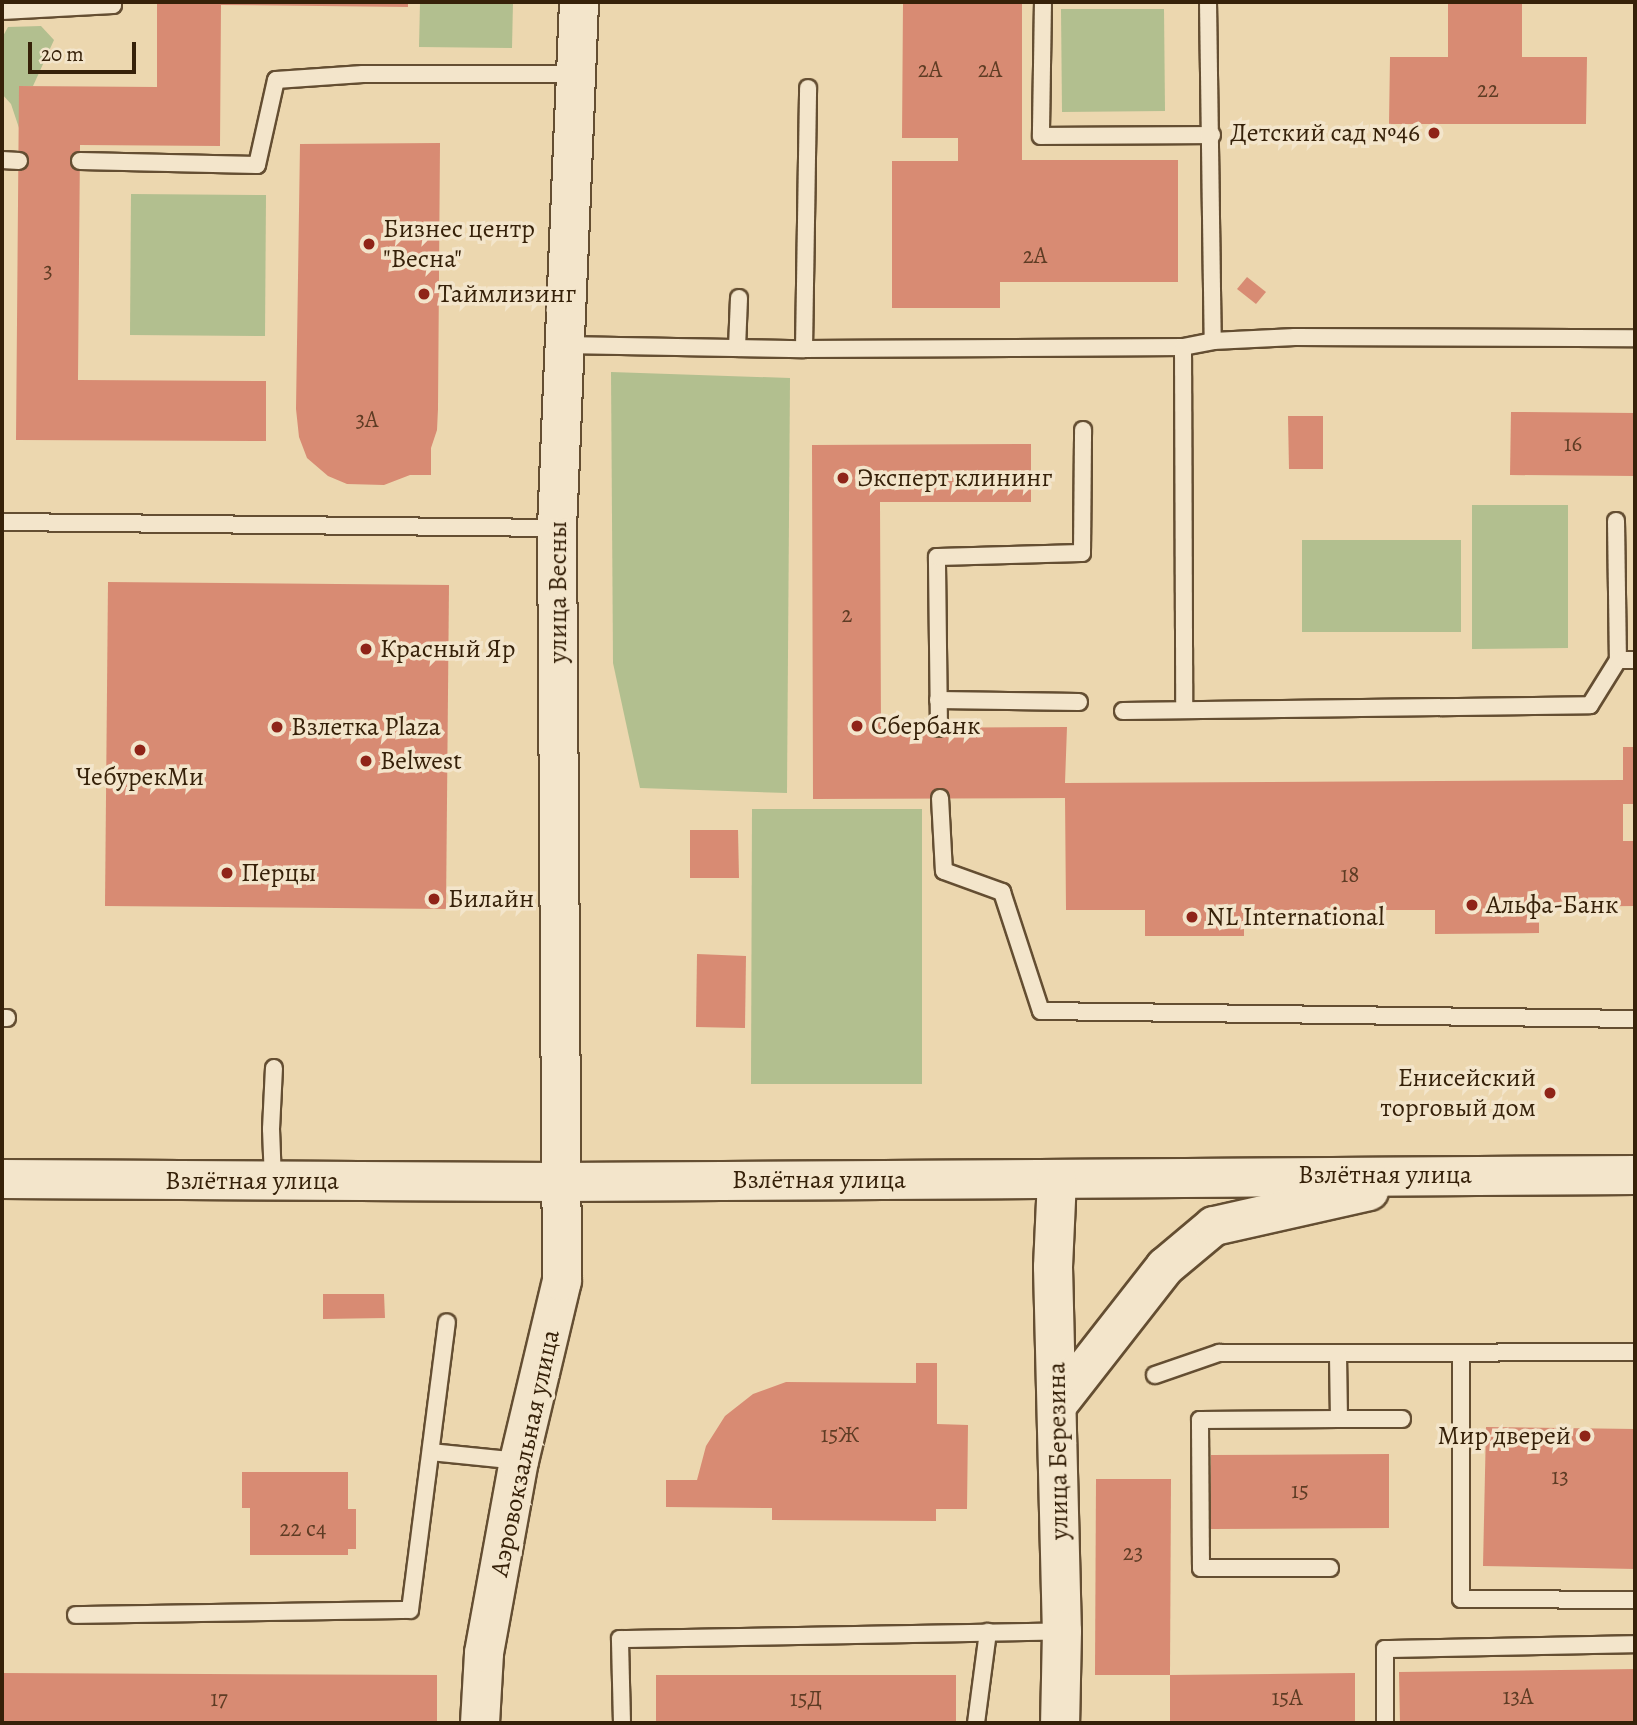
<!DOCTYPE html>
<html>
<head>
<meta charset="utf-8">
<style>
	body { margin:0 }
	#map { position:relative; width:1637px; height:1725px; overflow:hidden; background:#ecd7af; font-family:Alegreya,serif }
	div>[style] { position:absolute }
	.green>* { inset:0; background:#b2bf8f }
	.building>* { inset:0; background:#d88b73 }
	.roads { filter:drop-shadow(2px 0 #644e32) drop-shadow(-2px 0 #644e32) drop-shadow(0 2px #644e32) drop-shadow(0 -2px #644e32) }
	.lane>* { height:16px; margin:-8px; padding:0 8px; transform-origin:8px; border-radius:8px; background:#f3e5cb }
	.secondary>* { height:38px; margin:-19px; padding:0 19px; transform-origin:19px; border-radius:19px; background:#f3e5cb }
	.dots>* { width:19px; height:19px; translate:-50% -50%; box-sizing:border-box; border:4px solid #f3e5cb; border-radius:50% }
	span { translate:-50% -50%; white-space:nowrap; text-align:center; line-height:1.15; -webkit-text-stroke:7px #f3e5cb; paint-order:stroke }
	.number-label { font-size:23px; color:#5e3c24 }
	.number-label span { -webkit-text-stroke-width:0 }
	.poi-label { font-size:26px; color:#362109 }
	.right { translate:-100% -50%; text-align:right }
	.left { translate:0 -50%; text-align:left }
	.street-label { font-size:26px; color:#362109 }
	.frame { position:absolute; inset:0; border:4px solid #362109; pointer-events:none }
	.scale { position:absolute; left:28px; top:42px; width:108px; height:32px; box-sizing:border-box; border:4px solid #362109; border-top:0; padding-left:9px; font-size:21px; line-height:24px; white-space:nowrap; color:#362109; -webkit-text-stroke:5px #f3e5cb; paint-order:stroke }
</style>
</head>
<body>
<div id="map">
	<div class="green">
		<div style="clip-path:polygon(420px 2px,513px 2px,512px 48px,419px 47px)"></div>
		<div style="clip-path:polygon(1061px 9px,1164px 9px,1165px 111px,1062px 112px)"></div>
		<div style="clip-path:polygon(41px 26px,54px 40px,33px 86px,19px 86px,19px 128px,11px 104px,2px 94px,2px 38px,8px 27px)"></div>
		<div style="clip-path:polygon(131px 194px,266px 195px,265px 336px,130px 335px)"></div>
		<div style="clip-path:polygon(611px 372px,790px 378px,787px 793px,640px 788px,613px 663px)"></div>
		<div style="clip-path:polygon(1472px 505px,1568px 505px,1568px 648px,1472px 649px)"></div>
		<div style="clip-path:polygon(1302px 540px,1461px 540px,1461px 632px,1302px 632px)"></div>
		<div style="clip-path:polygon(752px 809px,922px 809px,922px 1084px,751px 1084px)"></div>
	</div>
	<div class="building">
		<div style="clip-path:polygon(157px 2px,408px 2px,408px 7px,221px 5px,220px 146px,80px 145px,78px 380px,266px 381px,266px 441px,16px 440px,19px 86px,157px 87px)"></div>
		<div style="clip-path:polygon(903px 2px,1022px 2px,1022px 160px,1178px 160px,1178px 282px,1000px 282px,1000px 308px,892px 308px,892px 161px,958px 161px,958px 138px,902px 138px)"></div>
		<div style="clip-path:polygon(1448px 2px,1522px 2px,1522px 57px,1587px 57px,1586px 124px,1389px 124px,1390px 57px,1448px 57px)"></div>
		<div style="clip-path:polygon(440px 143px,438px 409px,437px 430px,431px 448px,431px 475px,410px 475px,384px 485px,347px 484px,328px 476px,307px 458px,299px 437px,296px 409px,300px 144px)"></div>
		<div style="clip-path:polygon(1247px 277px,1266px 292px,1256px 304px,1237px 289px)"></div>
		<div style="clip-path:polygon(1511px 412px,1635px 413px,1635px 476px,1510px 475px)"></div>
		<div style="clip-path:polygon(1288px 416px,1323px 416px,1323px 469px,1289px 469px)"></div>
		<div style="clip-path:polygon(1031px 444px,1031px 502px,880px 502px,881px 728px,1067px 727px,1065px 783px,1623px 780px,1623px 747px,1635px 747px,1635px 804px,1623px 804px,1623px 841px,1635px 841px,1635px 906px,1539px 907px,1539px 933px,1435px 934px,1435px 910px,1244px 910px,1244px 936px,1145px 936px,1145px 910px,1066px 910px,1065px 798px,813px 799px,812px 445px)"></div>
		<div style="clip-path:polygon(108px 582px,449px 585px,446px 909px,105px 906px)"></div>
		<div style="clip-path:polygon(690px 830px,738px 830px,739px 878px,690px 878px)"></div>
		<div style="clip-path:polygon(697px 954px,746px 956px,745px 1028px,696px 1027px)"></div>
		<div style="clip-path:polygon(323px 1294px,384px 1294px,385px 1318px,323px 1319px)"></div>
		<div style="clip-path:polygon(916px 1363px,937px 1363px,937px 1424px,968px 1425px,967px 1509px,936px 1509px,936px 1521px,772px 1520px,772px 1508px,666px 1507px,666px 1480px,697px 1480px,706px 1446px,725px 1416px,753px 1394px,786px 1382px,916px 1383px)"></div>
		<div style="clip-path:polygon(1486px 1427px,1635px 1429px,1635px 1569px,1483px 1566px)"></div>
		<div style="clip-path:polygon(1389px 1454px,1389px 1528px,1211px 1529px,1211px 1455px)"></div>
		<div style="clip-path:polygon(242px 1472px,348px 1472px,348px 1509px,356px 1509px,356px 1549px,348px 1549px,348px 1555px,250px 1555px,250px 1508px,242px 1508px)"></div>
		<div style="clip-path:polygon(1096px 1479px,1171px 1479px,1170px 1675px,1095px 1675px)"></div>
		<div style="clip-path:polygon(1635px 1669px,1635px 1723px,1400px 1723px,1399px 1672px)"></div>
		<div style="clip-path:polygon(2px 1673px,437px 1675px,437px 1723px,2px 1723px)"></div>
		<div style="clip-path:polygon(1355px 1673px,1355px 1723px,1170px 1723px,1170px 1675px)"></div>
		<div style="clip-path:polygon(656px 1675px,956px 1675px,956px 1723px,656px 1723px)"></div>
	</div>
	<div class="roads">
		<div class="lane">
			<div style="left:1043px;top:2px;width:134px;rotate:90.9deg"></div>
			<div style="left:1041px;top:136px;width:171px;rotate:-0.3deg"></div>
			<div style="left:1208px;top:2px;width:339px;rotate:89.2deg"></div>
			<div style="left:2px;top:11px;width:111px;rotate:-3.1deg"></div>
			<div style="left:113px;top:5px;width:3px;rotate:-90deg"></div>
			<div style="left:2px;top:160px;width:17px;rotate:3deg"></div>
			<div style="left:80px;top:161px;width:177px;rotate:1.3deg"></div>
			<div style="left:257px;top:165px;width:87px;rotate:-77.4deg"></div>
			<div style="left:276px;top:80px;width:87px;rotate:-3.9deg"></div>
			<div style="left:363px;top:74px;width:212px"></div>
			<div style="left:563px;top:345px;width:241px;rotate:1deg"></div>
			<div style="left:804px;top:349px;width:379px;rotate:-0.3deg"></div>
			<div style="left:1183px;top:347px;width:31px;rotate:-11deg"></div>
			<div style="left:1213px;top:341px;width:82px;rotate:-2.8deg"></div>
			<div style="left:1295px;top:337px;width:340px;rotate:0.2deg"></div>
			<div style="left:1183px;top:347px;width:363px;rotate:89.8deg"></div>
			<div style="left:737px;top:348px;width:50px;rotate:-87.7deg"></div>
			<div style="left:804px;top:349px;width:261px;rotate:-89.1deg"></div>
			<div style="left:1616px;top:521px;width:139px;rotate:89.2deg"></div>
			<div style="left:2px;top:522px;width:555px;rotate:0.62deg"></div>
			<div style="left:938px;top:700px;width:141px;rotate:0.8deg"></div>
			<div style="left:1123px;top:711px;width:467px;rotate:-0.7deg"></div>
			<div style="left:1590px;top:705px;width:53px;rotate:-58.1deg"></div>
			<div style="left:1618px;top:660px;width:17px"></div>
			<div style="left:939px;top:728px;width:171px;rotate:-90.7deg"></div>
			<div style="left:937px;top:557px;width:145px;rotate:-1.6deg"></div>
			<div style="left:1082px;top:553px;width:123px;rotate:-89.5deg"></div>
			<div style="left:940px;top:798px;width:73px;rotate:86.9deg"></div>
			<div style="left:944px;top:871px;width:62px;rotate:19.9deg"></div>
			<div style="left:1002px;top:892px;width:125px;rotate:71.9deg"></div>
			<div style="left:1041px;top:1011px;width:594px;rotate:0.77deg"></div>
			<div style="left:2px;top:1018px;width:5px"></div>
			<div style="left:273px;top:1181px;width:52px;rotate:-92.2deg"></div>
			<div style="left:271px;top:1129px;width:61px;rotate:-87.2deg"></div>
			<div style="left:1461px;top:1353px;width:246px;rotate:90deg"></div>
			<div style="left:1461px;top:1599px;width:174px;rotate:0.3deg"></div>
			<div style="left:1155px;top:1375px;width:68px;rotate:-19deg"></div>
			<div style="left:1219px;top:1353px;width:416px;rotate:-0.1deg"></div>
			<div style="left:1339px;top:1419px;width:63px"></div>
			<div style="left:431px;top:1452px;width:88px;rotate:5.8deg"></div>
			<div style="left:1330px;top:1568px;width:129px;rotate:180deg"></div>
			<div style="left:1201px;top:1568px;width:148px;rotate:-90.4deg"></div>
			<div style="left:1200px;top:1420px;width:139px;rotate:-0.4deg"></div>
			<div style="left:1339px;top:1419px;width:66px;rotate:-90.9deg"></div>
			<div style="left:76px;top:1615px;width:334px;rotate:-0.9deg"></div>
			<div style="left:410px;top:1610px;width:290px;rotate:-82.7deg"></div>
			<div style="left:622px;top:1723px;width:84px;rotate:-91.4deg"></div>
			<div style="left:620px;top:1639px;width:442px;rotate:-1deg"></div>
			<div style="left:976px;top:1723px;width:92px;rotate:-82.5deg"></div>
			<div style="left:1385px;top:1723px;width:74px;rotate:-90deg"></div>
			<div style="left:1385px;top:1649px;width:250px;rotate:-1.1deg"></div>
		</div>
		<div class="secondary">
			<div style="left:2px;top:1179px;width:559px;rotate:0.31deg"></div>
			<div style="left:561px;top:1182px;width:1074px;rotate:-0.37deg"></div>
			<div style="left:1057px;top:1179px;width:88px;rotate:92.6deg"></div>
			<div style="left:1053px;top:1267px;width:364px;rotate:88.6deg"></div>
			<div style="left:1062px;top:1631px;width:92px;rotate:91.2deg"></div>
			<div style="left:1058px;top:1404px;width:174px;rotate:-52deg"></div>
			<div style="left:1165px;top:1267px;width:64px;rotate:-39.9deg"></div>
			<div style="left:1214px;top:1226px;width:159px;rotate:-12.7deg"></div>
			<div style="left:480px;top:1723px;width:70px;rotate:-86.7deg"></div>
			<div style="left:484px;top:1653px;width:195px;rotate:-79.7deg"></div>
			<div style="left:519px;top:1461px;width:185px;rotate:-76.6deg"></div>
			<div style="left:562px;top:1281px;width:753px;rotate:-90.38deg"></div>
			<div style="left:557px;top:528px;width:526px;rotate:-87.6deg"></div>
		</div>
	</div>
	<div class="dots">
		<div style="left:1434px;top:133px;background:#8f2418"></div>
		<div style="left:369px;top:244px;background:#8f2418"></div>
		<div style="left:424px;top:294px;background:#8f2418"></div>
		<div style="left:843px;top:478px;background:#8f2418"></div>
		<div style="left:366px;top:649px;background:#8f2418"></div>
		<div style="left:857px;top:726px;background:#8f2418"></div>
		<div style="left:277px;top:727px;background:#8f2418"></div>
		<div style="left:140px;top:750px;background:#8f2418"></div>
		<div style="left:366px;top:761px;background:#8f2418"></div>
		<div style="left:227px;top:873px;background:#8f2418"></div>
		<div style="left:434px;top:899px;background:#8f2418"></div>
		<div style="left:1472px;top:905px;background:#8f2418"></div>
		<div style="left:1192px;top:917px;background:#8f2418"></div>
		<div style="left:1550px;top:1093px;background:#8f2418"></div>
		<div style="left:1585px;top:1436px;background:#8f2418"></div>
	</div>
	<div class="number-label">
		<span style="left:930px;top:70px">2А</span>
		<span style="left:990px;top:70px">2А</span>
		<span style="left:1488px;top:90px">22</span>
		<span style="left:1035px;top:256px">2А</span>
		<span style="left:48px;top:271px">3</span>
		<span style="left:367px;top:420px">3А</span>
		<span style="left:1573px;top:444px">16</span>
		<span style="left:847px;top:615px">2</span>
		<span style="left:1350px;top:875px">18</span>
		<span style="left:840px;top:1435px">15Ж</span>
		<span style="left:1560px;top:1477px">13</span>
		<span style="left:1300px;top:1491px">15</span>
		<span style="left:303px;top:1529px">22 с4</span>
		<span style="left:1133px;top:1553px">23</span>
		<span style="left:1518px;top:1697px">13А</span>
		<span style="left:1287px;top:1698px">15А</span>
		<span style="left:219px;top:1699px">17</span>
		<span style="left:806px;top:1699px">15Д</span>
	</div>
	<div class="poi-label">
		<span class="right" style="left:1420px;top:133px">Детский сад №46</span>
		<span class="left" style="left:383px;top:244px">Бизнес центр<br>"Весна"</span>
		<span class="left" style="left:438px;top:294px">Таймлизинг</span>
		<span class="left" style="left:857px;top:478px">Эксперт клининг</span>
		<span class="left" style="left:380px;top:649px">Красный Яр</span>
		<span class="left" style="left:871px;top:726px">Сбербанк</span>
		<span class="left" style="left:291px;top:727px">Взлетка Plaza</span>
		<span class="left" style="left:380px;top:761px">Belwest</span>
		<span style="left:140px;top:777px">ЧебурекМи</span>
		<span class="left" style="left:241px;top:873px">Перцы</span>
		<span class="left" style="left:448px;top:899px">Билайн</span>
		<span class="left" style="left:1486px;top:905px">Альфа-Банк</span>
		<span class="left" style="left:1206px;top:917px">NL International</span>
		<span class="right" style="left:1536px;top:1093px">Енисейский<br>торговый дом</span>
		<span class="right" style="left:1571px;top:1436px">Мир дверей</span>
	</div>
	<div class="street-label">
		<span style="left:558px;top:592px;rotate:-90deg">улица Весны</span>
		<span style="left:1385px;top:1175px">Взлётная улица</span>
		<span style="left:819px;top:1180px">Взлётная улица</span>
		<span style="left:252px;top:1181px">Взлётная улица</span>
		<span style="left:1058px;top:1451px;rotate:-91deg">улица Березина</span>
		<span style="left:525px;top:1453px;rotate:-78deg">Аэровокзальная улица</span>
	</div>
	<div class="frame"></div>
	<div class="scale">20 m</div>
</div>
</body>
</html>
